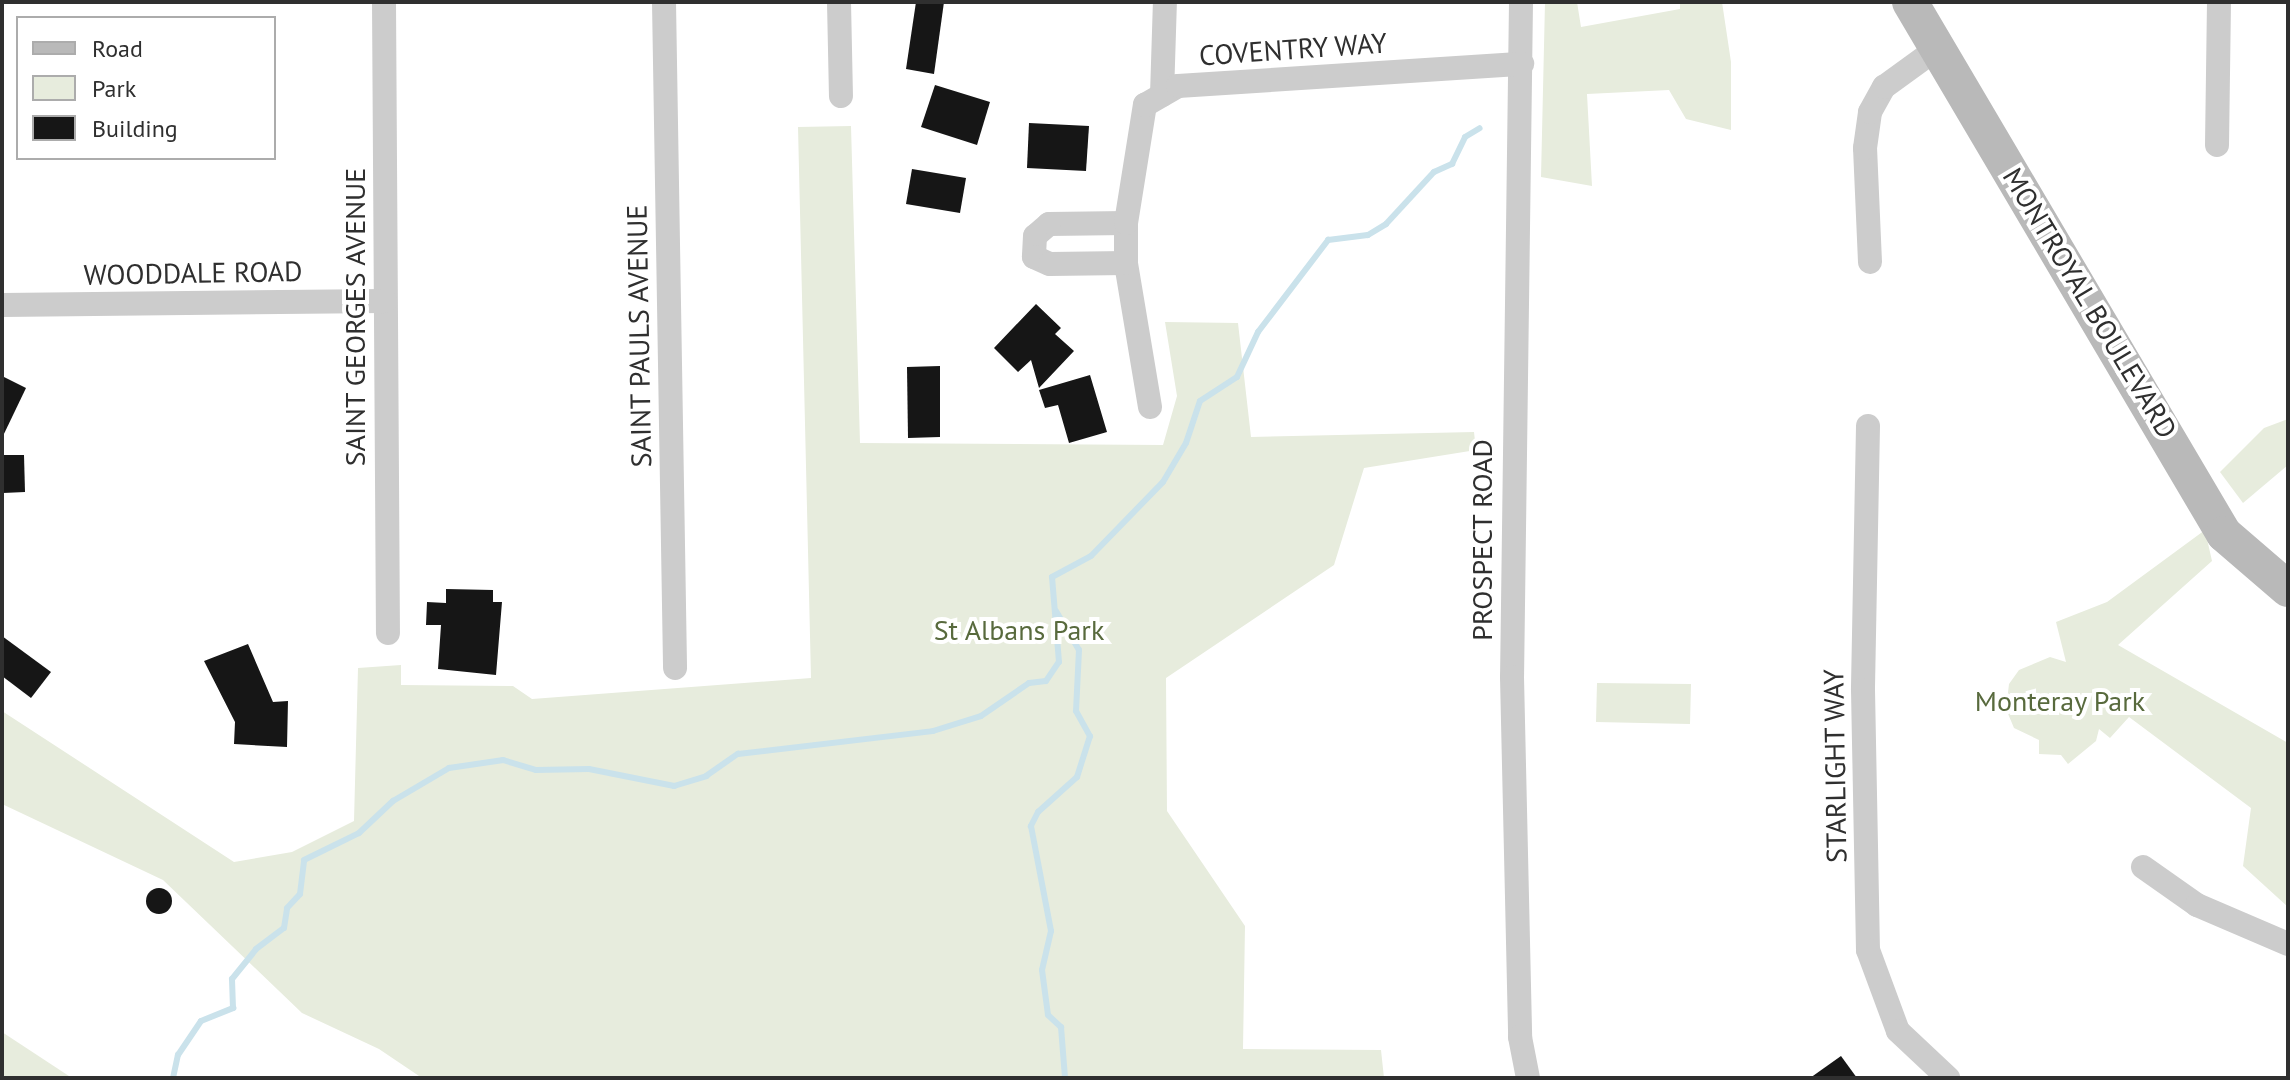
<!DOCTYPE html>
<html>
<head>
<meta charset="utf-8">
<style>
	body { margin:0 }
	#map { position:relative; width:2290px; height:1080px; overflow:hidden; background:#fff; font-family:"PT Sans",sans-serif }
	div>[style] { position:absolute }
	.green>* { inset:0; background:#e7ecdd }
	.stream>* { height:6px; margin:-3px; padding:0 3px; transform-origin:3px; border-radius:3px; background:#cae2eb }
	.building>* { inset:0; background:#161616 }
	.round { border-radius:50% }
	.street>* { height:24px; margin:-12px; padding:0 12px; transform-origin:12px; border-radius:12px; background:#ccc }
	.secondary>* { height:36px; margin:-18px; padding:0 18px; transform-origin:18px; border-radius:18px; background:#b9b9b9 }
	span { translate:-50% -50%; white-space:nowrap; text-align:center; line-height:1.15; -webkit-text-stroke:8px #fff; paint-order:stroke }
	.street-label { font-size:28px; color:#2f2f2f }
	.park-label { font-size:28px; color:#586a3d }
	.frame { position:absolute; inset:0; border:4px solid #2f2f2f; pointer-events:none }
	.legend { position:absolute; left:16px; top:16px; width:260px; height:144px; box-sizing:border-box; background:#fff; border:2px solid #acacac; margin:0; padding:10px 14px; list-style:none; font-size:24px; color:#2f2f2f }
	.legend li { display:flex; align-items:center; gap:16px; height:40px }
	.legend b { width:40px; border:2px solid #acacac }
</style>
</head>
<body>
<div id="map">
	<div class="green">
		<div style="clip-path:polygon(1545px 2px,1577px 2px,1581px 27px,1680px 9px,1680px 2px,1722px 2px,1731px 62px,1731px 130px,1686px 119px,1669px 90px,1587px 94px,1592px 186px,1541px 177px)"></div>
		<div style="clip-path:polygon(851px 126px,860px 443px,1163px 445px,1177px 396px,1165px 322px,1238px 323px,1251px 437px,1474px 432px,1476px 450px,1364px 468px,1334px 565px,1166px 678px,1167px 811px,1245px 926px,1243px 1049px,1381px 1050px,1384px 1078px,422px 1078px,379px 1049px,302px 1013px,163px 880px,2px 804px,2px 711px,234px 862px,292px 852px,354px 821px,358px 668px,401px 665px,401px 685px,513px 686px,532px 699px,811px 678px,798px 127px)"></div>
		<div style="clip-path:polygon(2288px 419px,2288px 465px,2243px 503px,2220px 472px,2264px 428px)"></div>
		<div style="clip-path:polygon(2205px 530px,2212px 561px,2118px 645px,2288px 743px,2288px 907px,2243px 866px,2251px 808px,2129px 717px,2110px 738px,2099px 729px,2096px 741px,2068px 764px,2061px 755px,2039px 754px,2039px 740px,2014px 728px,2006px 709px,2009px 684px,2019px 670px,2050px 657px,2066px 662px,2056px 622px,2107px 602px)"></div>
		<div style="clip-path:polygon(1597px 683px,1691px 684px,1690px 724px,1596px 722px)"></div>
		<div style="clip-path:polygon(2px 1032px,72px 1078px,2px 1078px)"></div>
	</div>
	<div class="stream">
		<div style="left:1056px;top:611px;width:45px;rotate:59.5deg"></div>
		<div style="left:1079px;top:650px;width:61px;rotate:92.8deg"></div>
		<div style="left:1076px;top:711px;width:29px;rotate:61deg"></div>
		<div style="left:1090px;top:736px;width:43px;rotate:107.6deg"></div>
		<div style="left:1077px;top:777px;width:52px;rotate:138.1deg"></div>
		<div style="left:1038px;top:812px;width:16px;rotate:117deg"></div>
		<div style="left:1031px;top:826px;width:107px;rotate:79.2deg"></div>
		<div style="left:1051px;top:931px;width:40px;rotate:103deg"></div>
		<div style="left:1042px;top:970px;width:45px;rotate:82.4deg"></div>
		<div style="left:1048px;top:1015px;width:18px;rotate:43deg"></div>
		<div style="left:1061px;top:1027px;width:51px;rotate:85.5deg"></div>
		<div style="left:173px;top:1078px;width:24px;rotate:-78deg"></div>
		<div style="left:178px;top:1055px;width:41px;rotate:-55.9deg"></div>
		<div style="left:201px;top:1021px;width:35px;rotate:-22deg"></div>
		<div style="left:233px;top:1008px;width:29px;rotate:-92deg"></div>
		<div style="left:232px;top:979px;width:38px;rotate:-51deg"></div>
		<div style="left:256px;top:949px;width:35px;rotate:-37deg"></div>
		<div style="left:284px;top:928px;width:20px;rotate:-81deg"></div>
		<div style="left:287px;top:908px;width:19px;rotate:-47deg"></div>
		<div style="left:300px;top:894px;width:34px;rotate:-83deg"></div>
		<div style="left:304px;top:860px;width:61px;rotate:-26.1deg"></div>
		<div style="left:359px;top:833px;width:47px;rotate:-43.3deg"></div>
		<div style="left:393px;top:801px;width:65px;rotate:-30.5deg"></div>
		<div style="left:449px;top:768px;width:55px;rotate:-8.4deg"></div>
		<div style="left:503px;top:760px;width:34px;rotate:17deg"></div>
		<div style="left:536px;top:770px;width:53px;rotate:-1.1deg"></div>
		<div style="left:589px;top:769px;width:87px;rotate:11.3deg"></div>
		<div style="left:674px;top:786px;width:34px;rotate:-17deg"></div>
		<div style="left:706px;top:776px;width:39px;rotate:-35deg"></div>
		<div style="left:738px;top:754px;width:196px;rotate:-6.7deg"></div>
		<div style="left:933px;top:731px;width:50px;rotate:-17.4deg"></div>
		<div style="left:981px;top:716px;width:58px;rotate:-34.5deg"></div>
		<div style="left:1029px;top:683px;width:17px;rotate:-7deg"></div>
		<div style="left:1046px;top:681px;width:23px;rotate:-56deg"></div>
		<div style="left:1059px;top:662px;width:85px;rotate:-94.7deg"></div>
		<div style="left:1052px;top:577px;width:44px;rotate:-28.3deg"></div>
		<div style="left:1091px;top:556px;width:103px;rotate:-45.8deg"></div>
		<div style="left:1163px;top:482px;width:45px;rotate:-59.5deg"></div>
		<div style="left:1186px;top:443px;width:44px;rotate:-71.6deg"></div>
		<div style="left:1200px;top:401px;width:44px;rotate:-33deg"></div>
		<div style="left:1237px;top:377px;width:50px;rotate:-65deg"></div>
		<div style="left:1258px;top:332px;width:116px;rotate:-52.7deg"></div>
		<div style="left:1328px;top:240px;width:40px;rotate:-7.1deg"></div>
		<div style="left:1368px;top:235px;width:21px;rotate:-31deg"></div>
		<div style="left:1386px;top:224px;width:71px;rotate:-47.3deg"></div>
		<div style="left:1434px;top:172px;width:20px;rotate:-24deg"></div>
		<div style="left:1452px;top:164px;width:30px;rotate:-64deg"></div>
		<div style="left:1465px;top:137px;width:17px;rotate:-31deg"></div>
	</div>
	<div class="building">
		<div style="clip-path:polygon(916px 2px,944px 2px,934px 74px,906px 69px)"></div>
		<div style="clip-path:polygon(935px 85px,990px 102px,977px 145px,921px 127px)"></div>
		<div style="clip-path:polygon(1029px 123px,1089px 126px,1086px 171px,1027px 168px)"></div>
		<div style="clip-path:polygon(912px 169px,966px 178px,960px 213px,906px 204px)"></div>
		<div style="clip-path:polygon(1036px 304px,1061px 328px,1055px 334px,1074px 351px,1039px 388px,1031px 360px,1018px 372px,994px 348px)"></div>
		<div style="clip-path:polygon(940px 366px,940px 437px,908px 438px,907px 367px)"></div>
		<div style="clip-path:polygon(1090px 375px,1107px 432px,1069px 443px,1058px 405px,1045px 408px,1039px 390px)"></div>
		<div style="clip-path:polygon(2px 376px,26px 388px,2px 438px)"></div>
		<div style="clip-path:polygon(2px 455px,24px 455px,25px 492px,3px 493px)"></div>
		<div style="clip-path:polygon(446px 589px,493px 590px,493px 602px,502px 602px,496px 675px,438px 669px,441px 625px,426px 625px,427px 602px,446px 603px)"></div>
		<div style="clip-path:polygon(2px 636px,51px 672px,31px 698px,2px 676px)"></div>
		<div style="clip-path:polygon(248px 644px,273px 702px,288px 701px,287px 747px,234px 744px,235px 722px,204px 661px)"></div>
		<div class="round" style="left:146px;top:888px;width:26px;height:26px"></div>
		<div style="clip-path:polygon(1841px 1056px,1857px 1078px,1810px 1078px)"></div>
	</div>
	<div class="street">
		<div style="left:384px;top:2px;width:631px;rotate:89.64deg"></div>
		<div style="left:664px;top:2px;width:666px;rotate:89.05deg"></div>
		<div style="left:839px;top:2px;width:94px;rotate:88.8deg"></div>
		<div style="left:1521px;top:2px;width:675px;rotate:90.76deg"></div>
		<div style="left:1512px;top:677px;width:360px;rotate:88.7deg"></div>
		<div style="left:1520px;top:1037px;width:42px;rotate:79deg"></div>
		<div style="left:1162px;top:95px;width:93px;rotate:-88.2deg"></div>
		<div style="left:2217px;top:145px;width:143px;rotate:-89.2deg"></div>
		<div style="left:1126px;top:223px;width:77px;rotate:179.3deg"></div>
		<div style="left:1049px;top:224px;width:18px;rotate:139deg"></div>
		<div style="left:1035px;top:236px;width:21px;rotate:93deg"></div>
		<div style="left:1034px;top:257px;width:17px;rotate:24deg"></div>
		<div style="left:1050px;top:264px;width:76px;rotate:-0.8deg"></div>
		<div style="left:1870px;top:262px;width:114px;rotate:-92.5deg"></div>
		<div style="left:1865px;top:148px;width:36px;rotate:-82deg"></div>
		<div style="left:1870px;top:112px;width:29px;rotate:-61deg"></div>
		<div style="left:1884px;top:87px;width:63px;rotate:-36deg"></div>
		<div style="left:2px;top:305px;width:383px;rotate:-0.6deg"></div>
		<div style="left:1150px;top:407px;width:146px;rotate:-99.5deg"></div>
		<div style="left:1126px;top:263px;width:40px;rotate:-90deg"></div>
		<div style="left:1126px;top:223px;width:120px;rotate:-80.9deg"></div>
		<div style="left:1145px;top:105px;width:38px;rotate:-30deg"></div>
		<div style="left:1178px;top:86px;width:345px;rotate:-3.7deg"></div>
		<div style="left:1868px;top:426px;width:264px;rotate:91.1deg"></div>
		<div style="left:1863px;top:690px;width:260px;rotate:88.9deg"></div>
		<div style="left:1868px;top:950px;width:86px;rotate:69.7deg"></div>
		<div style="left:1898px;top:1031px;width:69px;rotate:43.2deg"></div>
		<div style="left:2143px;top:867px;width:66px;rotate:35.1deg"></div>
		<div style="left:2197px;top:905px;width:99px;rotate:23.2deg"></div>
	</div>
	<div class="secondary">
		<div style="left:1910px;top:2px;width:618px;rotate:59.45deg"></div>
		<div style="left:2224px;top:534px;width:84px;rotate:40.7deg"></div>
	</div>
	<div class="street-label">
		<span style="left:1293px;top:49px;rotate:-4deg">COVENTRY WAY</span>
		<span style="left:193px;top:273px;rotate:-1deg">WOODDALE ROAD</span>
		<span style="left:2090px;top:303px;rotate:59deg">MONTROYAL BOULEVARD</span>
		<span style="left:355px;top:317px;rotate:-90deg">SAINT GEORGES AVENUE</span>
		<span style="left:639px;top:336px;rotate:-91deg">SAINT PAULS AVENUE</span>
		<span style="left:1482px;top:540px;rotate:-90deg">PROSPECT ROAD</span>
		<span style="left:1835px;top:766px;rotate:-91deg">STARLIGHT WAY</span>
	</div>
	<div class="park-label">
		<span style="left:1019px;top:630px">St Albans Park</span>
		<span style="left:2060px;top:701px">Monteray Park</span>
	</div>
	<div class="frame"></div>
	<ul class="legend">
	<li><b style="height:10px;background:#b9b9b9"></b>Road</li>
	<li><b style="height:22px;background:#e7ecdd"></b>Park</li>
	<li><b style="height:22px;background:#161616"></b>Building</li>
	</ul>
</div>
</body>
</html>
